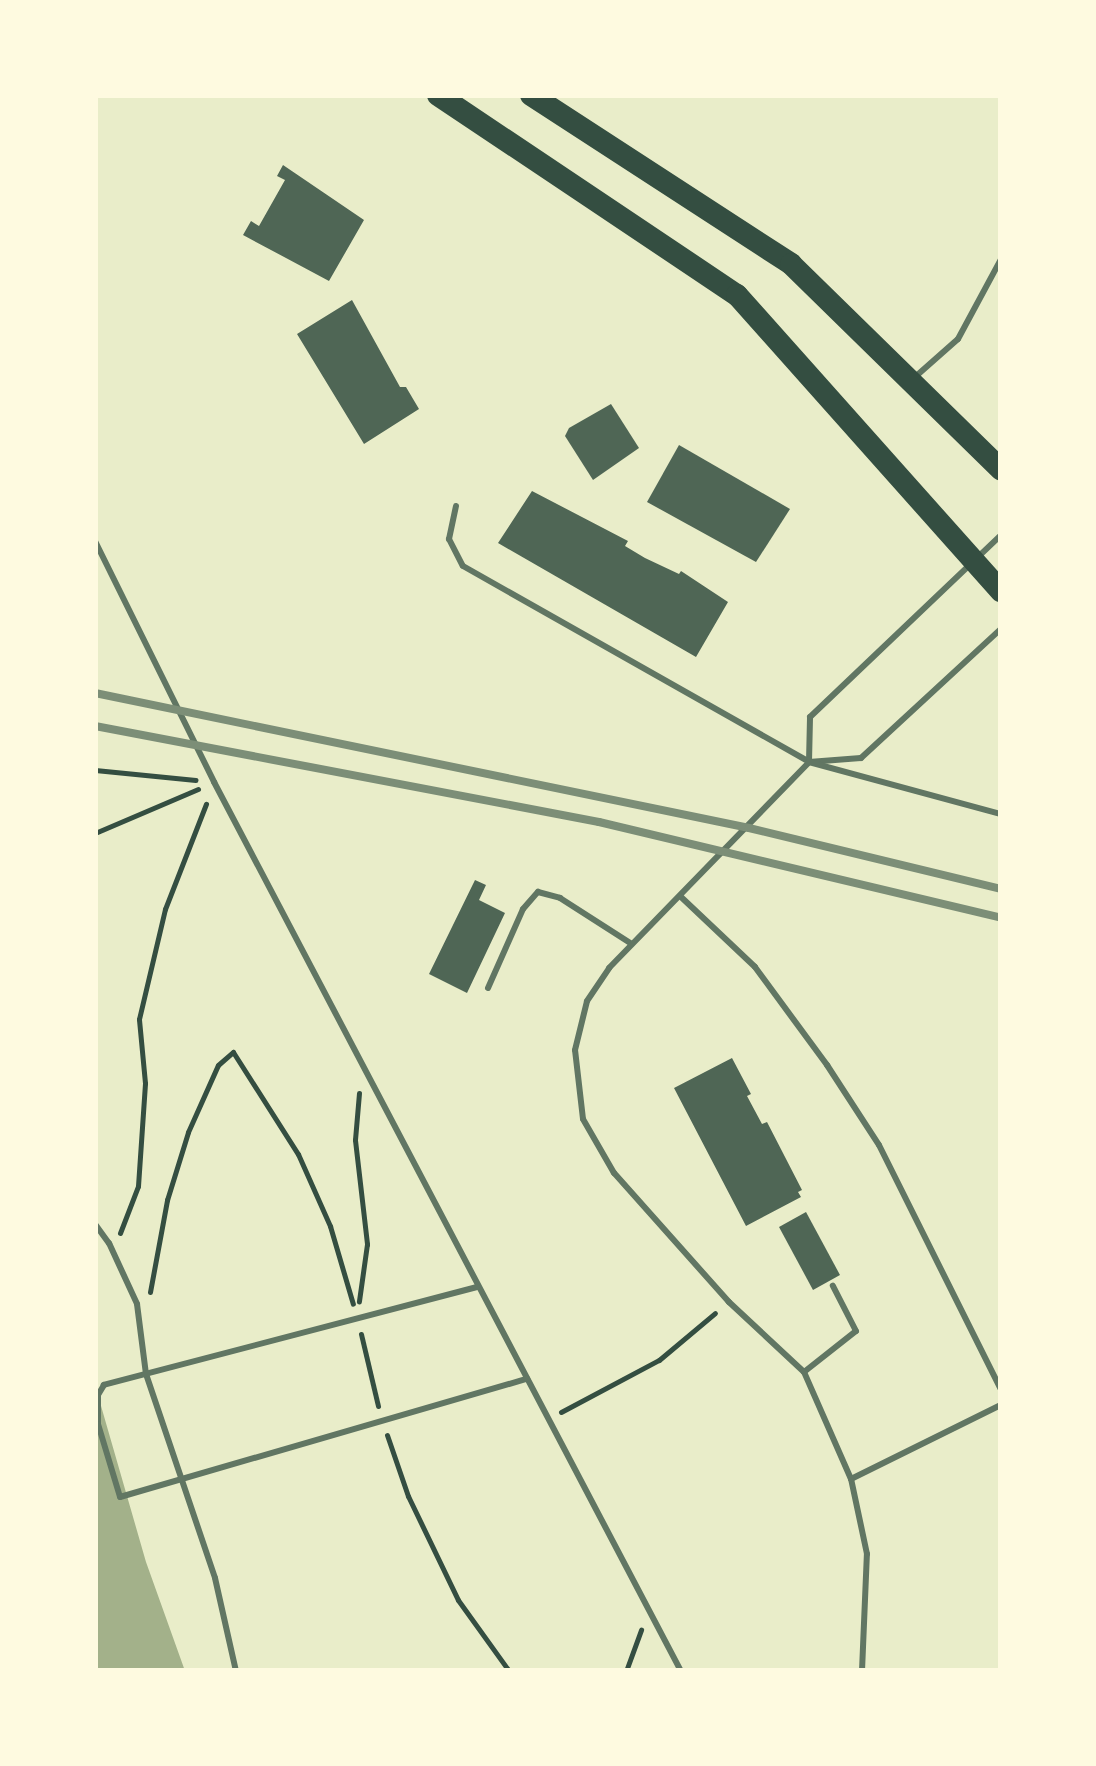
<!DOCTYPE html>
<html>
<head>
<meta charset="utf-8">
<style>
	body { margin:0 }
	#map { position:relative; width:1096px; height:1766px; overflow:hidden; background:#e9edc9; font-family:Arial,sans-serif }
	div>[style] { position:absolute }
	.water>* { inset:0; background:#a3b18a }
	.building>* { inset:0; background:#4f6655 }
	.path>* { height:5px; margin:-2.5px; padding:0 2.5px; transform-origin:2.5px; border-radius:2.5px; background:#344e41 }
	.service>* { height:6px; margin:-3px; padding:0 3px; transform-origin:3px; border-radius:3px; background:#617663 }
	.primary>* { height:22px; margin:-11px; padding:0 11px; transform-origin:11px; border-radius:11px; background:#344e41 }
	.rail>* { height:8px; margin:-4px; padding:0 4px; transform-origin:4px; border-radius:4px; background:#7c8e77 }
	span { translate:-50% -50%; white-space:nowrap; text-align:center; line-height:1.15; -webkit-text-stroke:10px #fefae0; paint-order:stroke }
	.frame { position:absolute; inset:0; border:98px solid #fefae0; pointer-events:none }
</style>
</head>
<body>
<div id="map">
	<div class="water">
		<div style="clip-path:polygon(95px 1385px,146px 1562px,185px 1671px,95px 1671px)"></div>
	</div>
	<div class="building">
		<div style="clip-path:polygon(283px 165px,364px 220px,329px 281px,243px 235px,251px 221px,259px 226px,285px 180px,277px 176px)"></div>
		<div style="clip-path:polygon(352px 300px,400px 387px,406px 387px,419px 409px,364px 444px,297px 334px)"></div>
		<div style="clip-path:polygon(611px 404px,639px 448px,593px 480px,565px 436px,569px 428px)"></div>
		<div style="clip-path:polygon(679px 445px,790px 509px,756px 562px,647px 502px)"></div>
		<div style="clip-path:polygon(532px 491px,628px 541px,625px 546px,645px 558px,679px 574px,681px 571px,728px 602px,696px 657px,498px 543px)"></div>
		<div style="clip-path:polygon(475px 880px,486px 885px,479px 900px,505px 913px,467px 993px,429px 974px)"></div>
		<div style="clip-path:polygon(732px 1058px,751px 1094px,747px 1096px,762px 1124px,767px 1122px,802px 1190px,798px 1192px,801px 1197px,746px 1226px,674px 1088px)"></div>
		<div style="clip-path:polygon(806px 1212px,840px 1275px,813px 1290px,779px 1227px)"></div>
	</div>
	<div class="path">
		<div style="left:95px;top:770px;width:101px;rotate:5.7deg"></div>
		<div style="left:95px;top:833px;width:112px;rotate:-23.1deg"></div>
		<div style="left:359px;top:1093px;width:47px;rotate:94.9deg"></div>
		<div style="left:355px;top:1140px;width:105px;rotate:83.4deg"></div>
		<div style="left:367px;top:1244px;width:58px;rotate:98deg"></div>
		<div style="left:120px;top:1233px;width:50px;rotate:-69deg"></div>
		<div style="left:138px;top:1186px;width:103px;rotate:-86.1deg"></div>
		<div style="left:145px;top:1083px;width:64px;rotate:-95.4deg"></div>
		<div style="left:139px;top:1019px;width:113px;rotate:-76.7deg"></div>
		<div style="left:165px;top:909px;width:113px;rotate:-68.7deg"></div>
		<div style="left:150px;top:1292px;width:94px;rotate:-79.5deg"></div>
		<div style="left:167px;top:1200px;width:71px;rotate:-72.8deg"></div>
		<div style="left:188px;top:1132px;width:73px;rotate:-65.9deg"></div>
		<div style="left:218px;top:1065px;width:20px;rotate:-41deg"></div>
		<div style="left:233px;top:1052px;width:121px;rotate:57.5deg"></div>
		<div style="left:298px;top:1154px;width:79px;rotate:66deg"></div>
		<div style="left:330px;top:1226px;width:81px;rotate:73.6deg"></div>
		<div style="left:361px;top:1334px;width:74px;rotate:76.7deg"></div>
		<div style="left:561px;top:1412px;width:111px;rotate:-28deg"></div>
		<div style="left:659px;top:1360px;width:73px;rotate:-40deg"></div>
		<div style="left:387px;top:1435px;width:65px;rotate:71deg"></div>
		<div style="left:408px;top:1496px;width:115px;rotate:64.3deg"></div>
		<div style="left:458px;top:1600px;width:87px;rotate:54.3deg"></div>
		<div style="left:626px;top:1671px;width:44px;rotate:-69.9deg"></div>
	</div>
	<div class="service">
		<div style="left:915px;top:377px;width:57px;rotate:-41.5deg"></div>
		<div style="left:958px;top:339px;width:91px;rotate:-61.7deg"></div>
		<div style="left:456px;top:506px;width:34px;rotate:102deg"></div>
		<div style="left:449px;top:539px;width:30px;rotate:63deg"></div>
		<div style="left:463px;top:566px;width:398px;rotate:29.5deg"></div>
		<div style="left:809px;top:762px;width:52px;rotate:-4.4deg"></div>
		<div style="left:861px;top:758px;width:190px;rotate:-42.7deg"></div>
		<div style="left:95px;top:541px;width:269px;rotate:63.7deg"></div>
		<div style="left:214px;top:782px;width:1004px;rotate:62.29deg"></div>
		<div style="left:809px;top:762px;width:45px;rotate:-88.7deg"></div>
		<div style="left:810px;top:717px;width:264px;rotate:-43.6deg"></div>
		<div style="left:680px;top:896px;width:103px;rotate:43.4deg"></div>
		<div style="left:755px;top:967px;width:122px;rotate:53.7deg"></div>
		<div style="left:827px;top:1065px;width:95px;rotate:57deg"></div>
		<div style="left:879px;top:1145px;width:274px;rotate:63.5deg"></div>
		<div style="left:488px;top:988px;width:86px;rotate:-66.1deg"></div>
		<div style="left:523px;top:909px;width:23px;rotate:-49deg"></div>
		<div style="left:538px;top:892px;width:23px;rotate:15deg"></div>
		<div style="left:560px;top:898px;width:83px;rotate:32.7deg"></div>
		<div style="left:95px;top:1224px;width:24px;rotate:54deg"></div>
		<div style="left:109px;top:1243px;width:67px;rotate:65.3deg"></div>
		<div style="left:137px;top:1304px;width:71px;rotate:82.7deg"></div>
		<div style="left:146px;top:1374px;width:215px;rotate:71.3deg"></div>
		<div style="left:215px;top:1578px;width:95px;rotate:77.3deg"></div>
		<div style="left:477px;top:1287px;width:386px;rotate:165.3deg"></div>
		<div style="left:104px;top:1385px;width:12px;rotate:121deg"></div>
		<div style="left:98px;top:1395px;width:29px;rotate:90deg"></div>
		<div style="left:98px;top:1424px;width:76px;rotate:73.2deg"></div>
		<div style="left:120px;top:1497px;width:424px;rotate:-16.2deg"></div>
		<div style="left:804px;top:1372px;width:66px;rotate:-38.3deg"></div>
		<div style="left:856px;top:1331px;width:51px;rotate:-117.1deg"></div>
		<div style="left:851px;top:1479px;width:167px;rotate:-26.3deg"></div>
		<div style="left:862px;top:1671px;width:117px;rotate:-87.6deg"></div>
		<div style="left:867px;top:1554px;width:77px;rotate:-102deg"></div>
		<div style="left:851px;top:1479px;width:117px;rotate:-113.7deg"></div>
		<div style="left:804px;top:1372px;width:103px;rotate:-137deg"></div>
		<div style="left:729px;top:1302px;width:173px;rotate:-131.7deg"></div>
		<div style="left:614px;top:1173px;width:62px;rotate:-119.9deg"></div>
		<div style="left:583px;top:1119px;width:69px;rotate:-96.6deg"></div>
		<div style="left:575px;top:1050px;width:50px;rotate:-76.2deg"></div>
		<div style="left:587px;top:1001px;width:40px;rotate:-56deg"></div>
		<div style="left:609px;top:968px;width:287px;rotate:-45.8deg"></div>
		<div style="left:809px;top:762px;width:199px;rotate:15.2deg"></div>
	</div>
	<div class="primary">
		<div style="left:438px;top:95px;width:360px;rotate:33.8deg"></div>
		<div style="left:737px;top:295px;width:397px;rotate:48.3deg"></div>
		<div style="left:531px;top:95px;width:310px;rotate:33deg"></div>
		<div style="left:791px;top:264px;width:294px;rotate:44.4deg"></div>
	</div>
	<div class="rail">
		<div style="left:95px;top:693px;width:668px;rotate:11.66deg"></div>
		<div style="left:749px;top:828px;width:259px;rotate:13.6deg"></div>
		<div style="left:95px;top:726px;width:513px;rotate:10.78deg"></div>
		<div style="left:599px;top:822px;width:413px;rotate:13.4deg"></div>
	</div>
	<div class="frame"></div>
</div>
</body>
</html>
